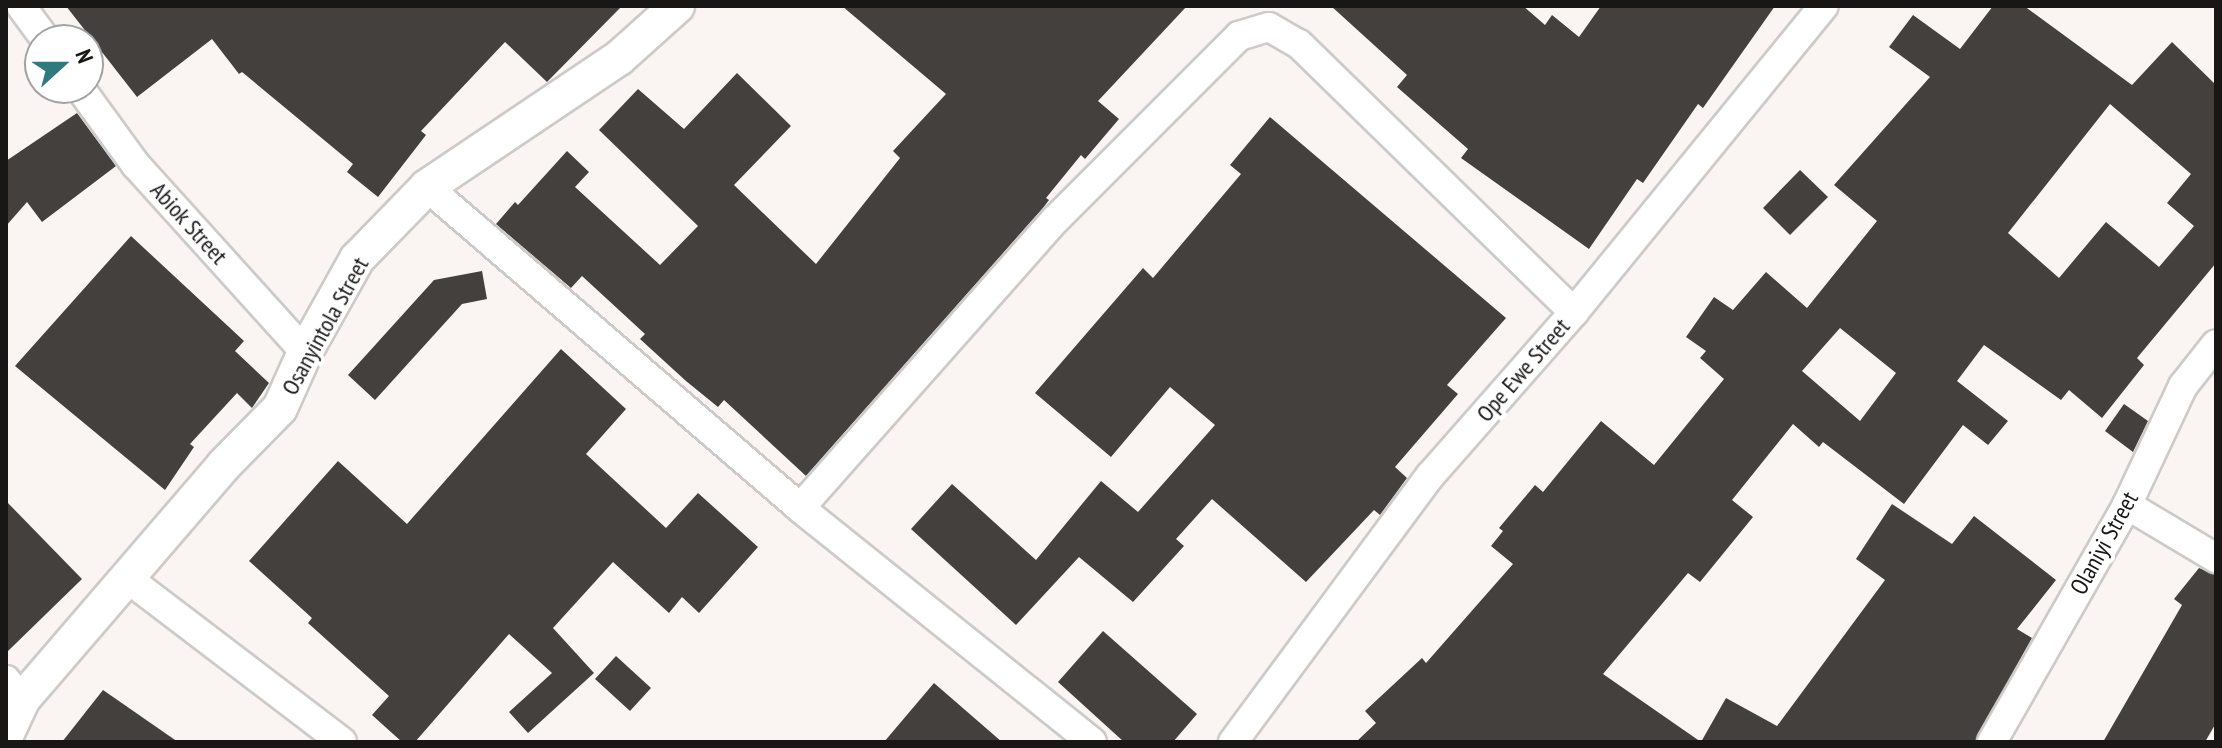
<!DOCTYPE html>
<html>
<head>
<meta charset="utf-8">
<style>
	body { margin:0 }
	#map { position:relative; width:2222px; height:748px; overflow:hidden; background:#faf5f3; font-family:"PT Sans Narrow",sans-serif }
	div>[style] { position:absolute }
	.building>* { inset:0; background:#43403e }
	.roads { filter:drop-shadow(2px 0 #cecac8) drop-shadow(-2px 0 #cecac8) drop-shadow(0 2px #cecac8) drop-shadow(0 -2px #cecac8) }
	.minor>* { height:28px; margin:-14px; padding:0 14px; transform-origin:14px; border-radius:14px; background:#fff }
	.tertiary>* { height:34px; margin:-17px; padding:0 17px; transform-origin:17px; border-radius:17px; background:#fff }
	span { translate:-50% -50%; white-space:nowrap; text-align:center; line-height:1.15; -webkit-text-stroke:8px #fff; paint-order:stroke }
	.street-label { font-size:24px; color:#191716 }
	.frame { position:absolute; inset:0; border:8px solid #191716; pointer-events:none }
	.north { position:absolute; left:24px; top:24px; width:80px; height:80px; box-sizing:border-box; background:#fff; border:2px solid #a3a2a2; border-radius:50%; rotate:69deg; font-size:22px; font-weight:700; line-height:32px; text-align:center; color:#191716 }
	.north::after { content:''; display:block; margin:auto; width:28px; height:36px; background:#307a7e; clip-path:polygon(50% 0,100% 100%,50% 72%,0 100%) }
</style>
</head>
<body>
<div id="map">
	<div class="building">
		<div style="clip-path:polygon(66px 6px,622px 6px,547px 82px,505px 42px,421px 131px,426px 135px,378px 197px,347px 172px,353px 164px,242px 72px,239px 74px,212px 39px,137px 97px)"></div>
		<div style="clip-path:polygon(842px 6px,1187px 6px,1098px 101px,1119px 119px,1085px 159px,1081px 155px,1046px 198px,1049px 200px,1043px 208px,806px 476px,724px 400px,718px 407px,686px 381px,640px 339px,645px 334px,582px 276px,571px 288px,496px 224px,515px 202px,518px 205px,567px 151px,589px 172px,575px 187px,660px 265px,698px 226px,599px 130px,638px 89px,684px 129px,737px 73px,791px 126px,734px 185px,816px 264px,900px 158px,893px 151px,946px 94px)"></div>
		<div style="clip-path:polygon(1331px 6px,1523px 6px,1545px 25px,1552px 15px,1579px 37px,1601px 6px,1775px 6px,1703px 108px,1698px 104px,1643px 183px,1637px 179px,1589px 249px,1461px 158px,1468px 149px,1397px 87px,1407px 75px)"></div>
		<div style="clip-path:polygon(evenodd,1993px 6px,2024px 6px,2132px 85px,2172px 42px,2216px 85px,2216px 263px,2137px 358px,2144px 365px,2102px 418px,2069px 390px,2061px 400px,1984px 345px,1957px 381px,2008px 421px,1988px 445px,1963px 425px,1904px 504px,1823px 442px,1819px 447px,1793px 424px,1732px 500px,1753px 517px,1700px 582px,1688px 573px,1603px 674px,1701px 742px,1356px 742px,1376px 723px,1365px 711px,1422px 658px,1426px 663px,1513px 564px,1491px 546px,1503px 531px,1499px 528px,1535px 485px,1543px 492px,1601px 421px,1654px 465px,1724px 379px,1700px 358px,1706px 351px,1686px 337px,1714px 297px,1733px 310px,1766px 272px,1807px 308px,1877px 221px,1834px 185px,1930px 77px,1889px 47px,1913px 15px,1960px 49px,1993px 6px,2110px 104px,2191px 174px,2167px 203px,2194px 226px,2159px 267px,2106px 222px,2059px 278px,2008px 233px,2110px 104px,1993px 6px,1840px 328px,1896px 373px,1860px 421px,1802px 371px,1840px 328px)"></div>
		<div style="clip-path:polygon(77px 113px,116px 166px,42px 222px,27px 202px,6px 226px,6px 161px)"></div>
		<div style="clip-path:polygon(1270px 117px,1506px 318px,1447px 385px,1458px 394px,1395px 467px,1407px 478px,1380px 515px,1374px 510px,1306px 582px,1212px 499px,1176px 539px,1184px 546px,1133px 602px,1079px 557px,1016px 625px,911px 529px,952px 484px,1036px 560px,1101px 481px,1138px 512px,1215px 425px,1170px 387px,1111px 457px,1035px 393px,1143px 268px,1153px 278px,1241px 174px,1230px 165px)"></div>
		<div style="clip-path:polygon(1800px 170px,1828px 197px,1790px 235px,1763px 208px)"></div>
		<div style="clip-path:polygon(131px 236px,244px 341px,235px 351px,269px 383px,252px 408px,237px 393px,190px 444px,194px 447px,165px 490px,15px 366px)"></div>
		<div style="clip-path:polygon(482px 271px,487px 299px,462px 304px,375px 400px,348px 375px,434px 280px)"></div>
		<div style="clip-path:polygon(561px 349px,626px 409px,586px 454px,666px 528px,698px 493px,758px 547px,699px 613px,682px 597px,669px 613px,613px 562px,553px 628px,594px 673px,528px 733px,509px 712px,552px 673px,509px 634px,415px 742px,402px 742px,372px 715px,389px 696px,308px 623px,312px 618px,249px 561px,338px 461px,407px 524px)"></div>
		<div style="clip-path:polygon(2124px 404px,2148px 421px,2133px 452px,2105px 431px)"></div>
		<div style="clip-path:polygon(6px 501px,82px 579px,6px 653px)"></div>
		<div style="clip-path:polygon(1892px 504px,1952px 544px,1974px 516px,2056px 580px,2017px 629px,2032px 638px,1975px 742px,1701px 742px,1726px 698px,1777px 726px,1885px 580px,1856px 559px)"></div>
		<div style="clip-path:polygon(2199px 568px,2216px 575px,2216px 723px,2205px 742px,2103px 742px,2182px 605px,2174px 599px)"></div>
		<div style="clip-path:polygon(1103px 631px,1197px 714px,1173px 742px,1124px 742px,1058px 682px)"></div>
		<div style="clip-path:polygon(616px 656px,651px 688px,630px 711px,595px 679px)"></div>
		<div style="clip-path:polygon(934px 683px,1002px 742px,884px 742px)"></div>
		<div style="clip-path:polygon(103px 690px,178px 742px,62px 742px)"></div>
	</div>
	<div class="roads">
		<div class="minor">
			<div style="left:21px;top:6px;width:42px;rotate:53.7deg"></div>
			<div style="left:80px;top:88px;width:95px;rotate:54deg"></div>
			<div style="left:136px;top:165px;width:252px;rotate:47.9deg"></div>
			<div style="left:427px;top:187px;width:492px;rotate:40.7deg"></div>
			<div style="left:800px;top:508px;width:374px;rotate:38.7deg"></div>
			<div style="left:2127px;top:505px;width:104px;rotate:30.8deg"></div>
			<div style="left:800px;top:508px;width:386px;rotate:-48.5deg"></div>
			<div style="left:1056px;top:219px;width:259px;rotate:-45deg"></div>
			<div style="left:1239px;top:36px;width:31px;rotate:-17deg"></div>
			<div style="left:1269px;top:27px;width:34px;rotate:30deg"></div>
			<div style="left:1299px;top:44px;width:384px;rotate:44.3deg"></div>
			<div style="left:127px;top:578px;width:270px;rotate:37.3deg"></div>
			<div style="left:6px;top:680px;width:26px;rotate:51deg"></div>
			<div style="left:1233px;top:742px;width:331px;rotate:-53.5deg"></div>
			<div style="left:1430px;top:476px;width:218px;rotate:-48.7deg"></div>
			<div style="left:1574px;top:312px;width:395px;rotate:-50.8deg"></div>
			<div style="left:1992px;top:742px;width:273px;rotate:-60.3deg"></div>
			<div style="left:2127px;top:505px;width:132px;rotate:-64.8deg"></div>
			<div style="left:2183px;top:386px;width:53px;rotate:-51.8deg"></div>
		</div>
		<div class="tertiary">
			<div style="left:6px;top:735px;width:38px;rotate:-65deg"></div>
			<div style="left:22px;top:700px;width:308px;rotate:-49.3deg"></div>
			<div style="left:223px;top:466px;width:81px;rotate:-45.5deg"></div>
			<div style="left:280px;top:408px;width:61px;rotate:-65.9deg"></div>
			<div style="left:305px;top:352px;width:107px;rotate:-60.8deg"></div>
			<div style="left:357px;top:259px;width:100px;rotate:-45.8deg"></div>
			<div style="left:427px;top:187px;width:231px;rotate:-33.9deg"></div>
			<div style="left:619px;top:58px;width:78px;rotate:-41.9deg"></div>
		</div>
	</div>
	<div class="street-label">
		<span style="left:189px;top:223px;rotate:48deg">Abiok Street</span>
		<span style="left:325px;top:326px;rotate:-61deg">Osanyintola Street</span>
		<span style="left:1523px;top:370px;rotate:-49deg">Ope Ewe Street</span>
		<span style="left:2104px;top:543px;rotate:-61deg">Olaniyi Street</span>
	</div>
	<div class="frame"></div>
	<div class="north">N</div>
</div>
</body>
</html>
